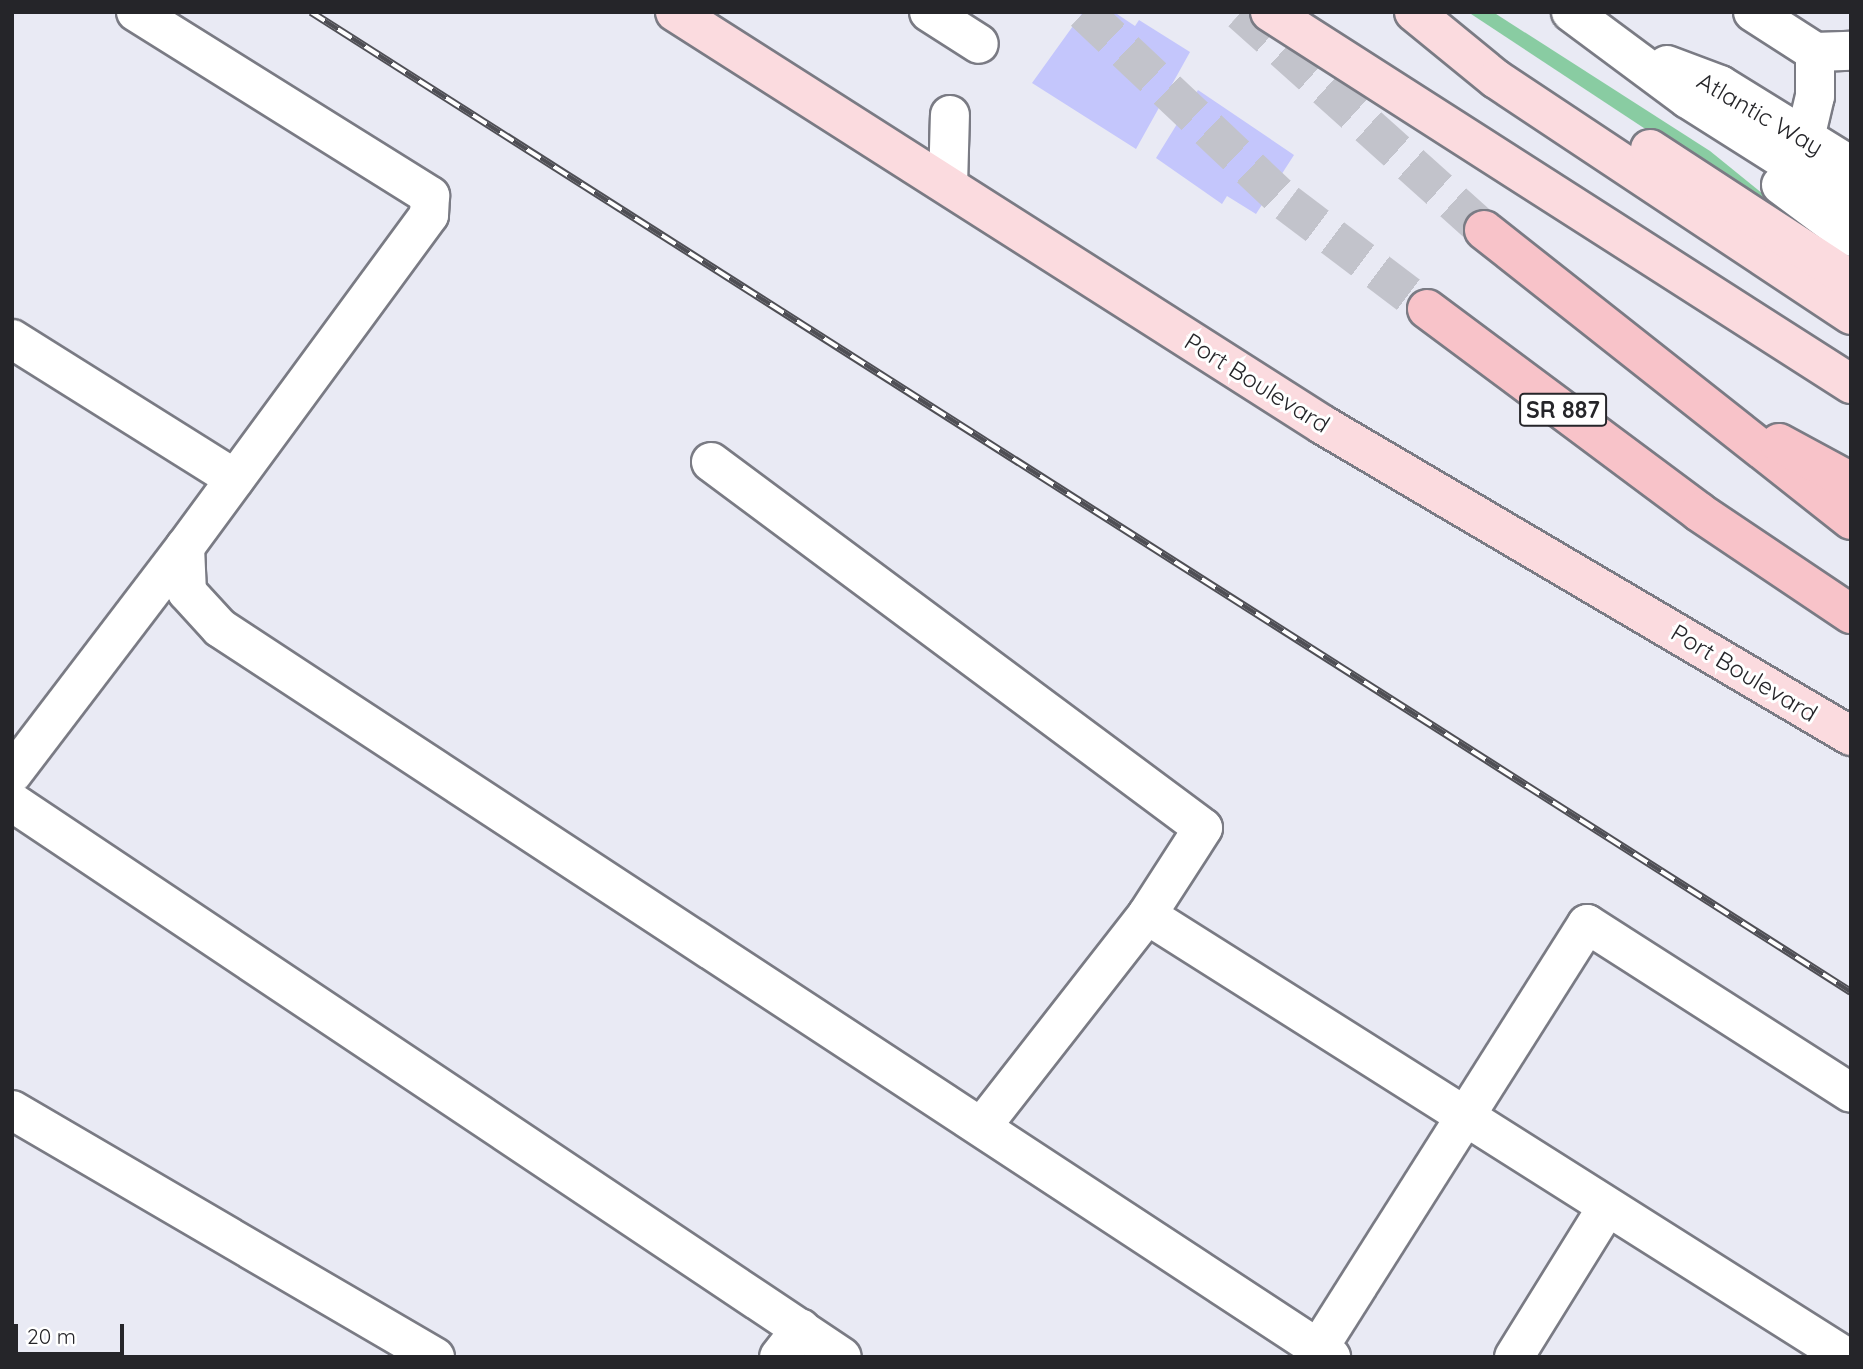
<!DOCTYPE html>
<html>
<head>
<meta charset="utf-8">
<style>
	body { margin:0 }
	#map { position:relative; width:1863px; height:1369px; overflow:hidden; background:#e9eaf4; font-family:Quicksand,sans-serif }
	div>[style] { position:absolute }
	.green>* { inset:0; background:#89cca2 }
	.building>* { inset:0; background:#c4c6fc }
	.highway-tunnel>* { height:38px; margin-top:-19px; transform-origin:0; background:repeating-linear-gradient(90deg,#c2c3cb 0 38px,transparent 0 57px) }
	.roads { filter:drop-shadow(2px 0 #7a7b84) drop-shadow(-2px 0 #7a7b84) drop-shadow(0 2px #7a7b84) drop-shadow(0 -2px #7a7b84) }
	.minor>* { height:38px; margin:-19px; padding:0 19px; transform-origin:19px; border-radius:19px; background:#fff }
	.major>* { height:38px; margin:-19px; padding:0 19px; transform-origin:19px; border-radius:19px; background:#fbdbdf }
	.highway>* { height:38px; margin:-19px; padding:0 19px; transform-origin:19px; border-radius:19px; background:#f8c3c9 }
	.rail>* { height:8px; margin-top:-4px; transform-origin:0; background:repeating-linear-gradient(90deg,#fff 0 16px,#4f4f55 0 32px); box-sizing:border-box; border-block:2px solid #4f4f55 }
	span { translate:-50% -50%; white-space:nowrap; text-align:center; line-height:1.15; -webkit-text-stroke:6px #fff; paint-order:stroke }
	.shield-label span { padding:2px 5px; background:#fff; border:2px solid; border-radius:5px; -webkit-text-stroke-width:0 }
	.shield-label { font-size:23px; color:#252529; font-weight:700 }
	.street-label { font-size:24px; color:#252529 }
	.frame { position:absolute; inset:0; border:14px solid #252529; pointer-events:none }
	.scale { position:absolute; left:14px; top:1324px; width:110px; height:32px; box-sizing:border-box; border:4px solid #252529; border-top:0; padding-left:9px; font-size:21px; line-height:24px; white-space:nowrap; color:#252529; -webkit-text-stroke:5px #fff; paint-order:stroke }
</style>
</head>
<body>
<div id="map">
	<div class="green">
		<div style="clip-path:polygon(1468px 12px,1493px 12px,1710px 151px,1799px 223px,1791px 225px)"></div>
	</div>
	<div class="building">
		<div style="clip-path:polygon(1083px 12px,1114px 12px,1135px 26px,1139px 20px,1190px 52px,1136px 149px,1032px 83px)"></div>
		<div style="clip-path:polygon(1198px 90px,1294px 155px,1256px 214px,1227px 196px,1222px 204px,1156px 158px)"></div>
	</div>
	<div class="highway-tunnel">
		<div style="left:1084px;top:12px;width:279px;rotate:43.3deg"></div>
		<div style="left:1287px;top:203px;width:176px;rotate:37.1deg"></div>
		<div style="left:1241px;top:12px;width:326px;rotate:41.9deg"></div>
	</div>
	<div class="roads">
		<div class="minor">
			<div style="left:136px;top:12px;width:347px;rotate:32deg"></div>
			<div style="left:430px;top:196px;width:19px;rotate:93deg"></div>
			<div style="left:429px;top:215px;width:412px;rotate:126.3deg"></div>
			<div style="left:185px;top:547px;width:45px;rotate:87.5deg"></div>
			<div style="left:187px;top:592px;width:49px;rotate:47.5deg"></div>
			<div style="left:220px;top:628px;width:1329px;rotate:33.27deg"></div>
			<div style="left:929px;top:12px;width:59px;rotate:32.6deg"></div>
			<div style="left:1571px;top:12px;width:146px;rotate:36.6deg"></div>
			<div style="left:1688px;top:99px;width:193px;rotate:32.3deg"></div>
			<div style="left:1753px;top:12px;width:74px;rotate:32.8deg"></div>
			<div style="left:1815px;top:52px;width:36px;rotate:-2deg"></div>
			<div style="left:1667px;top:65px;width:57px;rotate:20.7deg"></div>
			<div style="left:1720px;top:85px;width:154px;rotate:31.7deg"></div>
			<div style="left:1805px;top:138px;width:43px;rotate:-76.6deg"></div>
			<div style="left:1815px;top:96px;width:44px;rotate:-90deg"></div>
			<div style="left:948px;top:185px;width:70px;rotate:-88.4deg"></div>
			<div style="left:1781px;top:185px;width:87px;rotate:36.6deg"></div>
			<div style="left:12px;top:339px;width:263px;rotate:32.1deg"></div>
			<div style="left:711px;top:462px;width:613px;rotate:36.65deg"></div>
			<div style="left:1203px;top:828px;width:103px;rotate:122.8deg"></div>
			<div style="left:1147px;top:915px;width:265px;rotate:128deg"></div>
			<div style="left:12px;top:774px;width:285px;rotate:-52.7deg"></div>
			<div style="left:12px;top:802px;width:998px;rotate:33.77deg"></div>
			<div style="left:1147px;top:915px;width:827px;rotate:32.31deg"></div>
			<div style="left:12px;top:1110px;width:490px;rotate:30.3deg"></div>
			<div style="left:1318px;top:1349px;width:503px;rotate:-57.67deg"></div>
			<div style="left:1587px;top:924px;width:313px;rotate:32.6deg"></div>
			<div style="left:779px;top:1357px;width:36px;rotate:-52deg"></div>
			<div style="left:1514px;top:1357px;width:176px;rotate:-58.2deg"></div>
		</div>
		<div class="major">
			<div style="left:675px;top:12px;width:768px;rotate:32.51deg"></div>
			<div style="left:1323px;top:425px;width:613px;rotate:30.5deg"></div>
			<div style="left:1270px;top:12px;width:690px;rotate:32.63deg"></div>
			<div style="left:1414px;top:12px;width:106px;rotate:39.3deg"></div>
			<div style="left:1496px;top:79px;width:426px;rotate:33.6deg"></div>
			<div style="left:1650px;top:149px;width:240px;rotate:33.1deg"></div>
		</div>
		<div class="highway">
			<div style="left:1484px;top:230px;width:468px;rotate:38.3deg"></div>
			<div style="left:1427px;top:309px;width:339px;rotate:36.7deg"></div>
			<div style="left:1699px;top:512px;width:183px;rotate:33.9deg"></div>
			<div style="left:1779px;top:443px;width:82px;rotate:28.4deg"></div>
		</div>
	</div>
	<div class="rail">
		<div style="left:311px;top:12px;width:1825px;rotate:32.47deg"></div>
	</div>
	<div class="shield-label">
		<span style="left:1563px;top:410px">SR 887</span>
	</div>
	<div class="street-label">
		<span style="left:1760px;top:114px;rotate:30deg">Atlantic Way</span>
		<span style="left:1257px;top:383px;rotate:32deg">Port Boulevard</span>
		<span style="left:1744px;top:673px;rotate:31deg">Port Boulevard</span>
	</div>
	<div class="frame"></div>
	<div class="scale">20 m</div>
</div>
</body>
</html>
